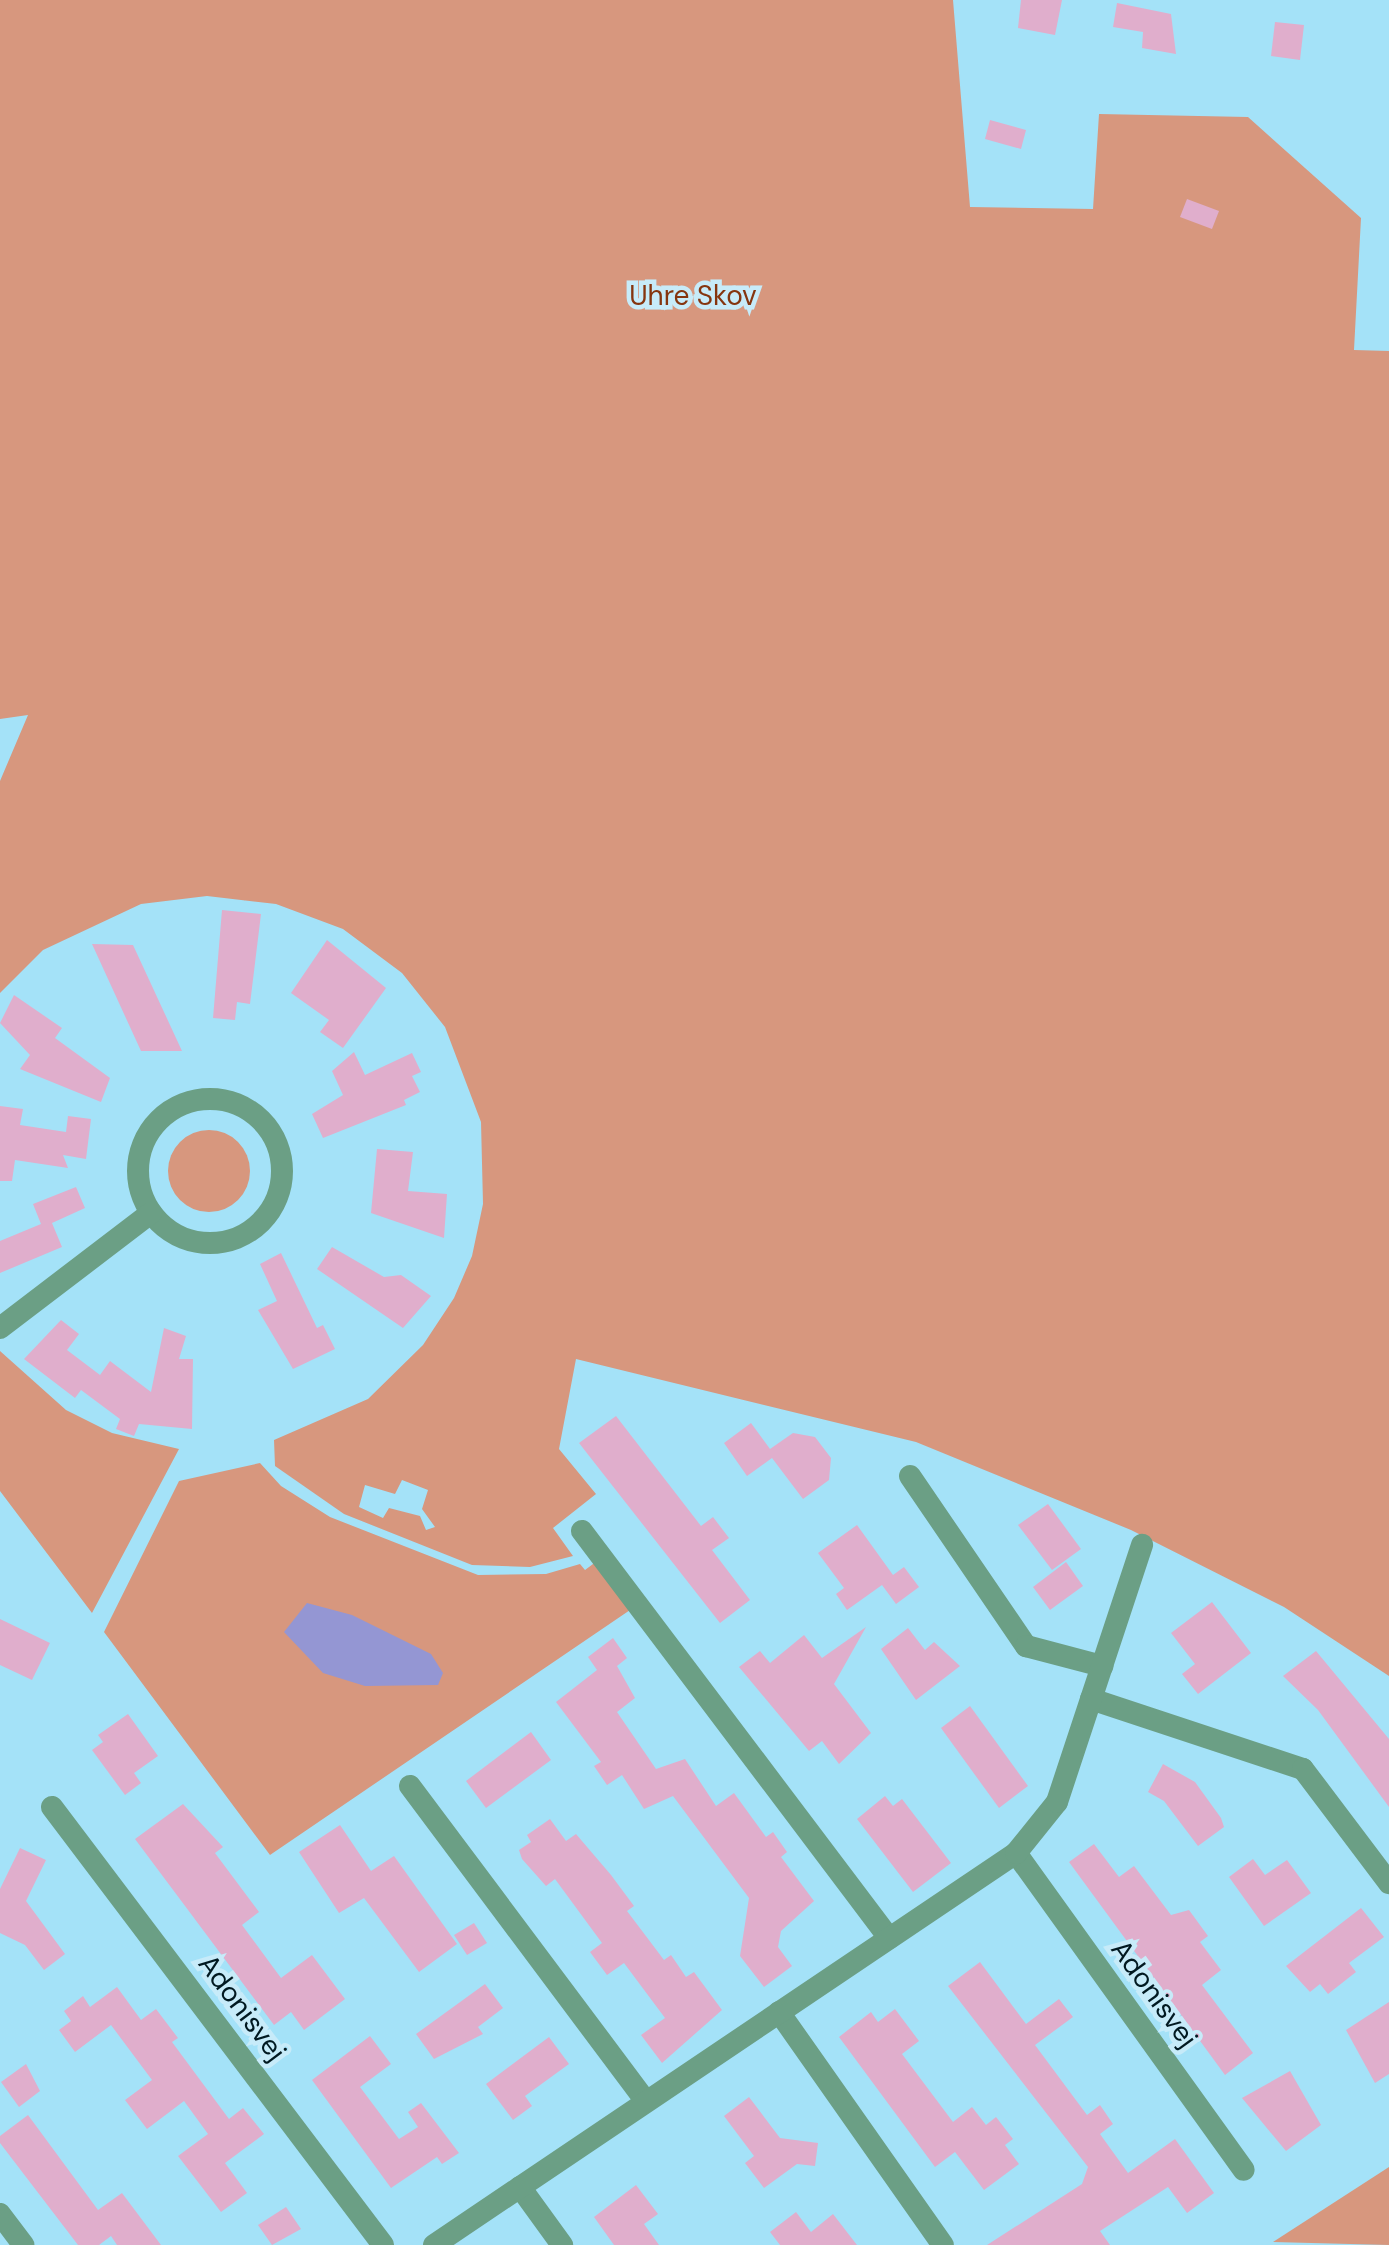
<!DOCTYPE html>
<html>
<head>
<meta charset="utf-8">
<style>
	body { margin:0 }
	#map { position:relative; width:1389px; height:2245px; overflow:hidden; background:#a4e2f8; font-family:"DM Sans",sans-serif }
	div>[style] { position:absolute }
	.green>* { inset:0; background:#d7977e }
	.round { border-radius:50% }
	.water>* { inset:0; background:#9496d3 }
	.building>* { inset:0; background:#e0aecc }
	.minor>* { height:22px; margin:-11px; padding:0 11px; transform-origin:11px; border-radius:11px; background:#6b9f85 }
	.minor>.ring { margin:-11px; padding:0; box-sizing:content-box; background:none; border:22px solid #6b9f85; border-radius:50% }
	span { translate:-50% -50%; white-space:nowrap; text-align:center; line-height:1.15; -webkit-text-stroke:9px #c7ebf9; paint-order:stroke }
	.park-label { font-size:28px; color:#85350f }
	.street-label { font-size:28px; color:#011921 }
</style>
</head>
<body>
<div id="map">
	<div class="green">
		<div style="clip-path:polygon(evenodd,0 0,953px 0,970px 207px,1093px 209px,1099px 114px,1248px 117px,1361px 218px,1354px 350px,1389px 351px,1389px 1676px,1284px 1607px,1131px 1530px,916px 1442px,576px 1359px,559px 1449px,596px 1494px,553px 1528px,573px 1556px,530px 1567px,472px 1565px,344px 1514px,275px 1466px,274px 1440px,368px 1399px,423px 1345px,454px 1298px,472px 1256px,483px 1204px,481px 1122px,445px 1027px,402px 973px,343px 929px,276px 904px,207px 896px,141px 904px,43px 950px,0 993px,0 781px,28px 715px,0 719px,0 0,402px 1480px,428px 1490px,422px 1509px,435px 1527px,426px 1530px,420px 1516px,389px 1508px,383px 1518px,359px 1507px,365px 1485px,395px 1494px,402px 1480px)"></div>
		<div class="round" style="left:168px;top:1130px;width:82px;height:82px"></div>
		<div style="clip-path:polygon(0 1351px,66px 1410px,112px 1433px,179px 1449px,92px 1613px,0 1491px)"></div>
		<div style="clip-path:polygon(260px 1463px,281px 1486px,330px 1517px,478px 1575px,546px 1574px,580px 1564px,585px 1570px,597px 1561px,633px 1608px,270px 1855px,104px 1632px,179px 1481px)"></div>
		<div style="clip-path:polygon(1389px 2167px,1389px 2245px,1273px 2242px)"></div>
	</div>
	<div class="water">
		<div style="clip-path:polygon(307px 1603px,352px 1615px,431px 1654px,443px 1673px,438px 1685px,365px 1686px,323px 1673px,284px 1632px)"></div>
	</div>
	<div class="building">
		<div style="clip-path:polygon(1021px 0,1062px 0,1055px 35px,1018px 28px)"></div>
		<div style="clip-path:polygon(1117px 3px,1171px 14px,1176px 54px,1142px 48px,1143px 32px,1113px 27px)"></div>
		<div style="clip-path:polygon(1275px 22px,1304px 25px,1300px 60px,1271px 56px)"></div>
		<div style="clip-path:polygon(990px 120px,1026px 130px,1021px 149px,985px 139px)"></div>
		<div style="clip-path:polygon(1187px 199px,1219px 211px,1212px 229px,1180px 217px)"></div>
		<div style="clip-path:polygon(222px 910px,261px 914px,250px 1004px,237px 1002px,235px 1020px,213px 1018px)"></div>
		<div style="clip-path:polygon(327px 940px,386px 988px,343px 1048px,320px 1032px,329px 1020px,291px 993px)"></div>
		<div style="clip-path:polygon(92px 944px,133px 945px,182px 1051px,141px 1051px)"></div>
		<div style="clip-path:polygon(14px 995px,62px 1028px,55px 1038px,110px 1078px,101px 1102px,20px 1069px,30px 1055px,0 1023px)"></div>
		<div style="clip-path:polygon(354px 1052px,365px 1075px,412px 1053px,421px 1072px,412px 1076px,420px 1092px,404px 1100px,406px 1105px,323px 1138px,312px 1114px,343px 1095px,332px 1071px)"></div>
		<div style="clip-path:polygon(0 1106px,23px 1109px,20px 1125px,66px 1132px,68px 1116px,91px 1119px,86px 1159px,63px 1155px,68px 1168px,15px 1160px,12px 1181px,0 1181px)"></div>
		<div style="clip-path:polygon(377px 1149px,413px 1152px,408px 1191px,447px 1194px,444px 1238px,371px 1213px)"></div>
		<div style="clip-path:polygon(76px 1187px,85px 1208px,52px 1223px,62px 1247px,0 1273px,0 1241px,41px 1224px,33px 1204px)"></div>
		<div style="clip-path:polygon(332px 1247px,384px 1277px,401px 1275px,431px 1296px,403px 1328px,317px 1269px)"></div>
		<div style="clip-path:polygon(281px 1253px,317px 1328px,323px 1325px,335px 1349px,293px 1369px,258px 1310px,277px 1301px,260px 1264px)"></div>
		<div style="clip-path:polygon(61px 1320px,79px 1334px,67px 1350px,100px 1375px,110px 1361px,151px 1392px,164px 1328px,186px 1336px,179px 1359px,193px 1359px,192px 1429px,139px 1424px,134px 1436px,116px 1429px,120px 1419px,81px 1390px,75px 1398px,24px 1359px)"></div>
		<div style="clip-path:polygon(616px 1416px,701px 1526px,713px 1517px,729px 1538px,712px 1550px,750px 1600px,720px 1623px,579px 1443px)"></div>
		<div style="clip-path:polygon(751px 1423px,770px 1449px,793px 1433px,815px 1437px,831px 1458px,829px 1480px,803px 1499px,772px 1458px,747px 1476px,724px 1443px)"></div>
		<div style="clip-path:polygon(1048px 1504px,1081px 1549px,1052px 1570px,1018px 1525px)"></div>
		<div style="clip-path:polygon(857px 1525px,893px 1575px,904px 1567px,919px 1587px,896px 1604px,882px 1585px,847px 1610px,836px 1594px,844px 1588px,818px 1553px)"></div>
		<div style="clip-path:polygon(1066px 1562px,1083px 1586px,1050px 1610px,1033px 1587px)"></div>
		<div style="clip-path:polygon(1212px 1602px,1251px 1653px,1198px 1694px,1182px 1674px,1195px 1664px,1171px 1633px)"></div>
		<div style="clip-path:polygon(0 1619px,50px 1643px,32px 1680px,0 1665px)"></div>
		<div style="clip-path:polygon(866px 1627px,834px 1684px,871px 1733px,839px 1764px,822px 1741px,809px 1751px,739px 1667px,760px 1651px,770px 1663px,804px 1635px,822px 1658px)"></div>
		<div style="clip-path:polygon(908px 1628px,925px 1650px,934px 1642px,960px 1666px,916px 1700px,881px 1649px)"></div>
		<div style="clip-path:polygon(613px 1638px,627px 1658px,617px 1666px,635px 1698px,617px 1712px,656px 1769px,685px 1759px,716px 1806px,734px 1793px,766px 1837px,773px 1832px,787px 1852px,781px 1857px,814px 1901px,781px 1931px,778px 1947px,792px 1966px,764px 1987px,740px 1956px,749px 1898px,673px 1796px,644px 1809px,622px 1775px,607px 1785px,594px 1766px,601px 1762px,556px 1702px,597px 1670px,588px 1657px)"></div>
		<div style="clip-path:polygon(1316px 1651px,1389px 1739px,1389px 1807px,1318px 1710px,1283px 1676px)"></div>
		<div style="clip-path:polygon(970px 1706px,1028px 1786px,999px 1808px,941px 1728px)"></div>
		<div style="clip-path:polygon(128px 1714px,158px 1756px,134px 1773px,141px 1783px,125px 1795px,92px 1750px,103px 1742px,98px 1735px)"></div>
		<div style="clip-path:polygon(531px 1732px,551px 1760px,486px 1808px,466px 1781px)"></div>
		<div style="clip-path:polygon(1163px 1764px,1195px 1782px,1221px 1818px,1224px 1827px,1198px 1846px,1164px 1801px,1148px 1792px)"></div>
		<div style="clip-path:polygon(885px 1796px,893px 1806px,902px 1799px,951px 1863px,913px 1892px,857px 1819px)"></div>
		<div style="clip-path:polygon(183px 1804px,223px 1847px,215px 1853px,259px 1912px,242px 1925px,281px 1978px,312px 1955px,345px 1999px,304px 2030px,291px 2012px,274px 2025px,135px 1839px)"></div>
		<div style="clip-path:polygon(550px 1819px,566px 1841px,576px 1834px,611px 1875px,634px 1906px,627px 1911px,664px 1960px,671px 1955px,686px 1977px,694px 1972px,722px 2010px,662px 2063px,641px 2035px,665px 2018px,624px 1963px,607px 1975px,590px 1952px,602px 1943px,555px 1879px,546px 1886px,522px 1859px,519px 1850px,531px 1842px,527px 1835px)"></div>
		<div style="clip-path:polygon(340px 1825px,371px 1871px,394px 1856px,457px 1944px,419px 1972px,364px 1898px,339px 1913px,299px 1852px)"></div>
		<div style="clip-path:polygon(1094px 1844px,1119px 1877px,1134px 1866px,1171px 1915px,1189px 1910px,1208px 1936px,1200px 1942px,1221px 1970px,1202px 1985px,1253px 2053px,1225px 2075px,1069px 1862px)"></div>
		<div style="clip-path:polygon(20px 1848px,46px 1860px,26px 1901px,65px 1954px,44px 1970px,25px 1945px,0 1933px,0 1889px)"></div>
		<div style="clip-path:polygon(1253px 1859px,1265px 1875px,1287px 1860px,1311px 1893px,1264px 1926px,1229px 1877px)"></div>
		<div style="clip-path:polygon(1361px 1908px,1384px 1937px,1349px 1963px,1356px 1972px,1328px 1994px,1320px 1984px,1310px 1992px,1286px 1966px)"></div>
		<div style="clip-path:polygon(474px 1923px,487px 1943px,467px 1955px,454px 1935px)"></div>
		<div style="clip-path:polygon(980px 1962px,1026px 2024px,1059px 1999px,1073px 2017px,1035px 2045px,1087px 2115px,1100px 2105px,1113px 2124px,1100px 2134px,1128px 2173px,1175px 2139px,1214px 2193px,1187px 2213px,1168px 2187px,1100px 2231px,1110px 2245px,987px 2245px,1082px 2184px,1088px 2167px,948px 1986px)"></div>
		<div style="clip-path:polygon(485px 1984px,503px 2008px,478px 2027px,483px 2034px,434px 2059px,416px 2034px)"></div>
		<div style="clip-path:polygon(117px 1987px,141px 2020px,156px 2009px,178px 2038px,172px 2042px,229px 2119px,243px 2108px,264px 2134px,225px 2163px,247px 2193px,221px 2212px,178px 2156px,208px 2134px,184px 2101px,147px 2129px,125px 2100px,152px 2080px,111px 2025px,75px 2052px,59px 2030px,71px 2021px,64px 2011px,83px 1996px,90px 2007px)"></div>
		<div style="clip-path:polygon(1389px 2002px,1389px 2074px,1375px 2083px,1346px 2030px)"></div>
		<div style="clip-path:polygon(895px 2009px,919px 2041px,902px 2054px,953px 2122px,972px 2107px,986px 2125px,996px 2117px,1013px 2139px,1005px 2145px,1019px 2164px,984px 2190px,955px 2152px,935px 2167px,839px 2037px,871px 2012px,878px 2022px)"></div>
		<div style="clip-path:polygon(370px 2036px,391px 2064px,360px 2087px,399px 2139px,418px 2127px,408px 2112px,421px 2103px,459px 2153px,442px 2164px,437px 2157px,391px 2188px,312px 2080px)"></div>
		<div style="clip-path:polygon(549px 2037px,569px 2064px,525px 2096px,532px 2106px,513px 2120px,486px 2084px)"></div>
		<div style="clip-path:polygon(26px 2064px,40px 2091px,19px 2107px,1px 2082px)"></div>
		<div style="clip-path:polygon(1290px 2071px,1321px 2125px,1286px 2151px,1242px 2098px)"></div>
		<div style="clip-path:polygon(749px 2097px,780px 2138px,818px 2143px,815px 2166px,797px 2164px,764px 2188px,745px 2163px,754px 2156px,724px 2116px)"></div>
		<div style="clip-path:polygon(28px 2115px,98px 2210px,122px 2193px,161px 2245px,117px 2245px,111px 2236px,99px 2245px,78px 2245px,0 2143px,0 2136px)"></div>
		<div style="clip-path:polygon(636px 2185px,658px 2214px,644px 2224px,659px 2245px,614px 2245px,594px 2217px)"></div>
		<div style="clip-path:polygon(286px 2207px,301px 2229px,272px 2245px,258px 2225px)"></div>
		<div style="clip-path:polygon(796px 2212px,811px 2232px,833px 2214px,857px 2245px,780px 2245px,770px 2232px)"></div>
	</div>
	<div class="minor">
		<div class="ring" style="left:138px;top:1099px;width:122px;height:122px"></div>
		<div style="left:0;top:1328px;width:190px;rotate:-37.3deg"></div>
		<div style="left:910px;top:1476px;width:206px;rotate:55.7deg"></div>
		<div style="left:1026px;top:1646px;width:79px;rotate:14.7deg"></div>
		<div style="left:582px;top:1531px;width:510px;rotate:52.97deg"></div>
		<div style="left:1091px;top:1699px;width:223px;rotate:18.3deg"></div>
		<div style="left:1303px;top:1769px;width:143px;rotate:53deg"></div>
		<div style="left:410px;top:1786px;width:394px;rotate:53.2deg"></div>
		<div style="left:52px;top:1807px;width:549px;rotate:52.92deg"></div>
		<div style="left:1016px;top:1853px;width:390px;rotate:54.3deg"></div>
		<div style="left:779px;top:2012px;width:285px;rotate:54.9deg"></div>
		<div style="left:520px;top:2187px;width:72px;rotate:54.1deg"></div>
		<div style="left:0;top:2214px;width:39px;rotate:53deg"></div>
		<div style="left:434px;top:2245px;width:702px;rotate:-33.96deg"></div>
		<div style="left:1016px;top:1853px;width:65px;rotate:-51.2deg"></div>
		<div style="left:1057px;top:1802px;width:271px;rotate:-71.7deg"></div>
	</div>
	<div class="park-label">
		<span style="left:693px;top:296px">Uhre Skov</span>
	</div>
	<div class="street-label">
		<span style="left:1154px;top:1994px;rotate:54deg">Adonisvej</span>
		<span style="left:242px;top:2008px;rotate:53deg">Adonisvej</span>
	</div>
</div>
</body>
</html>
